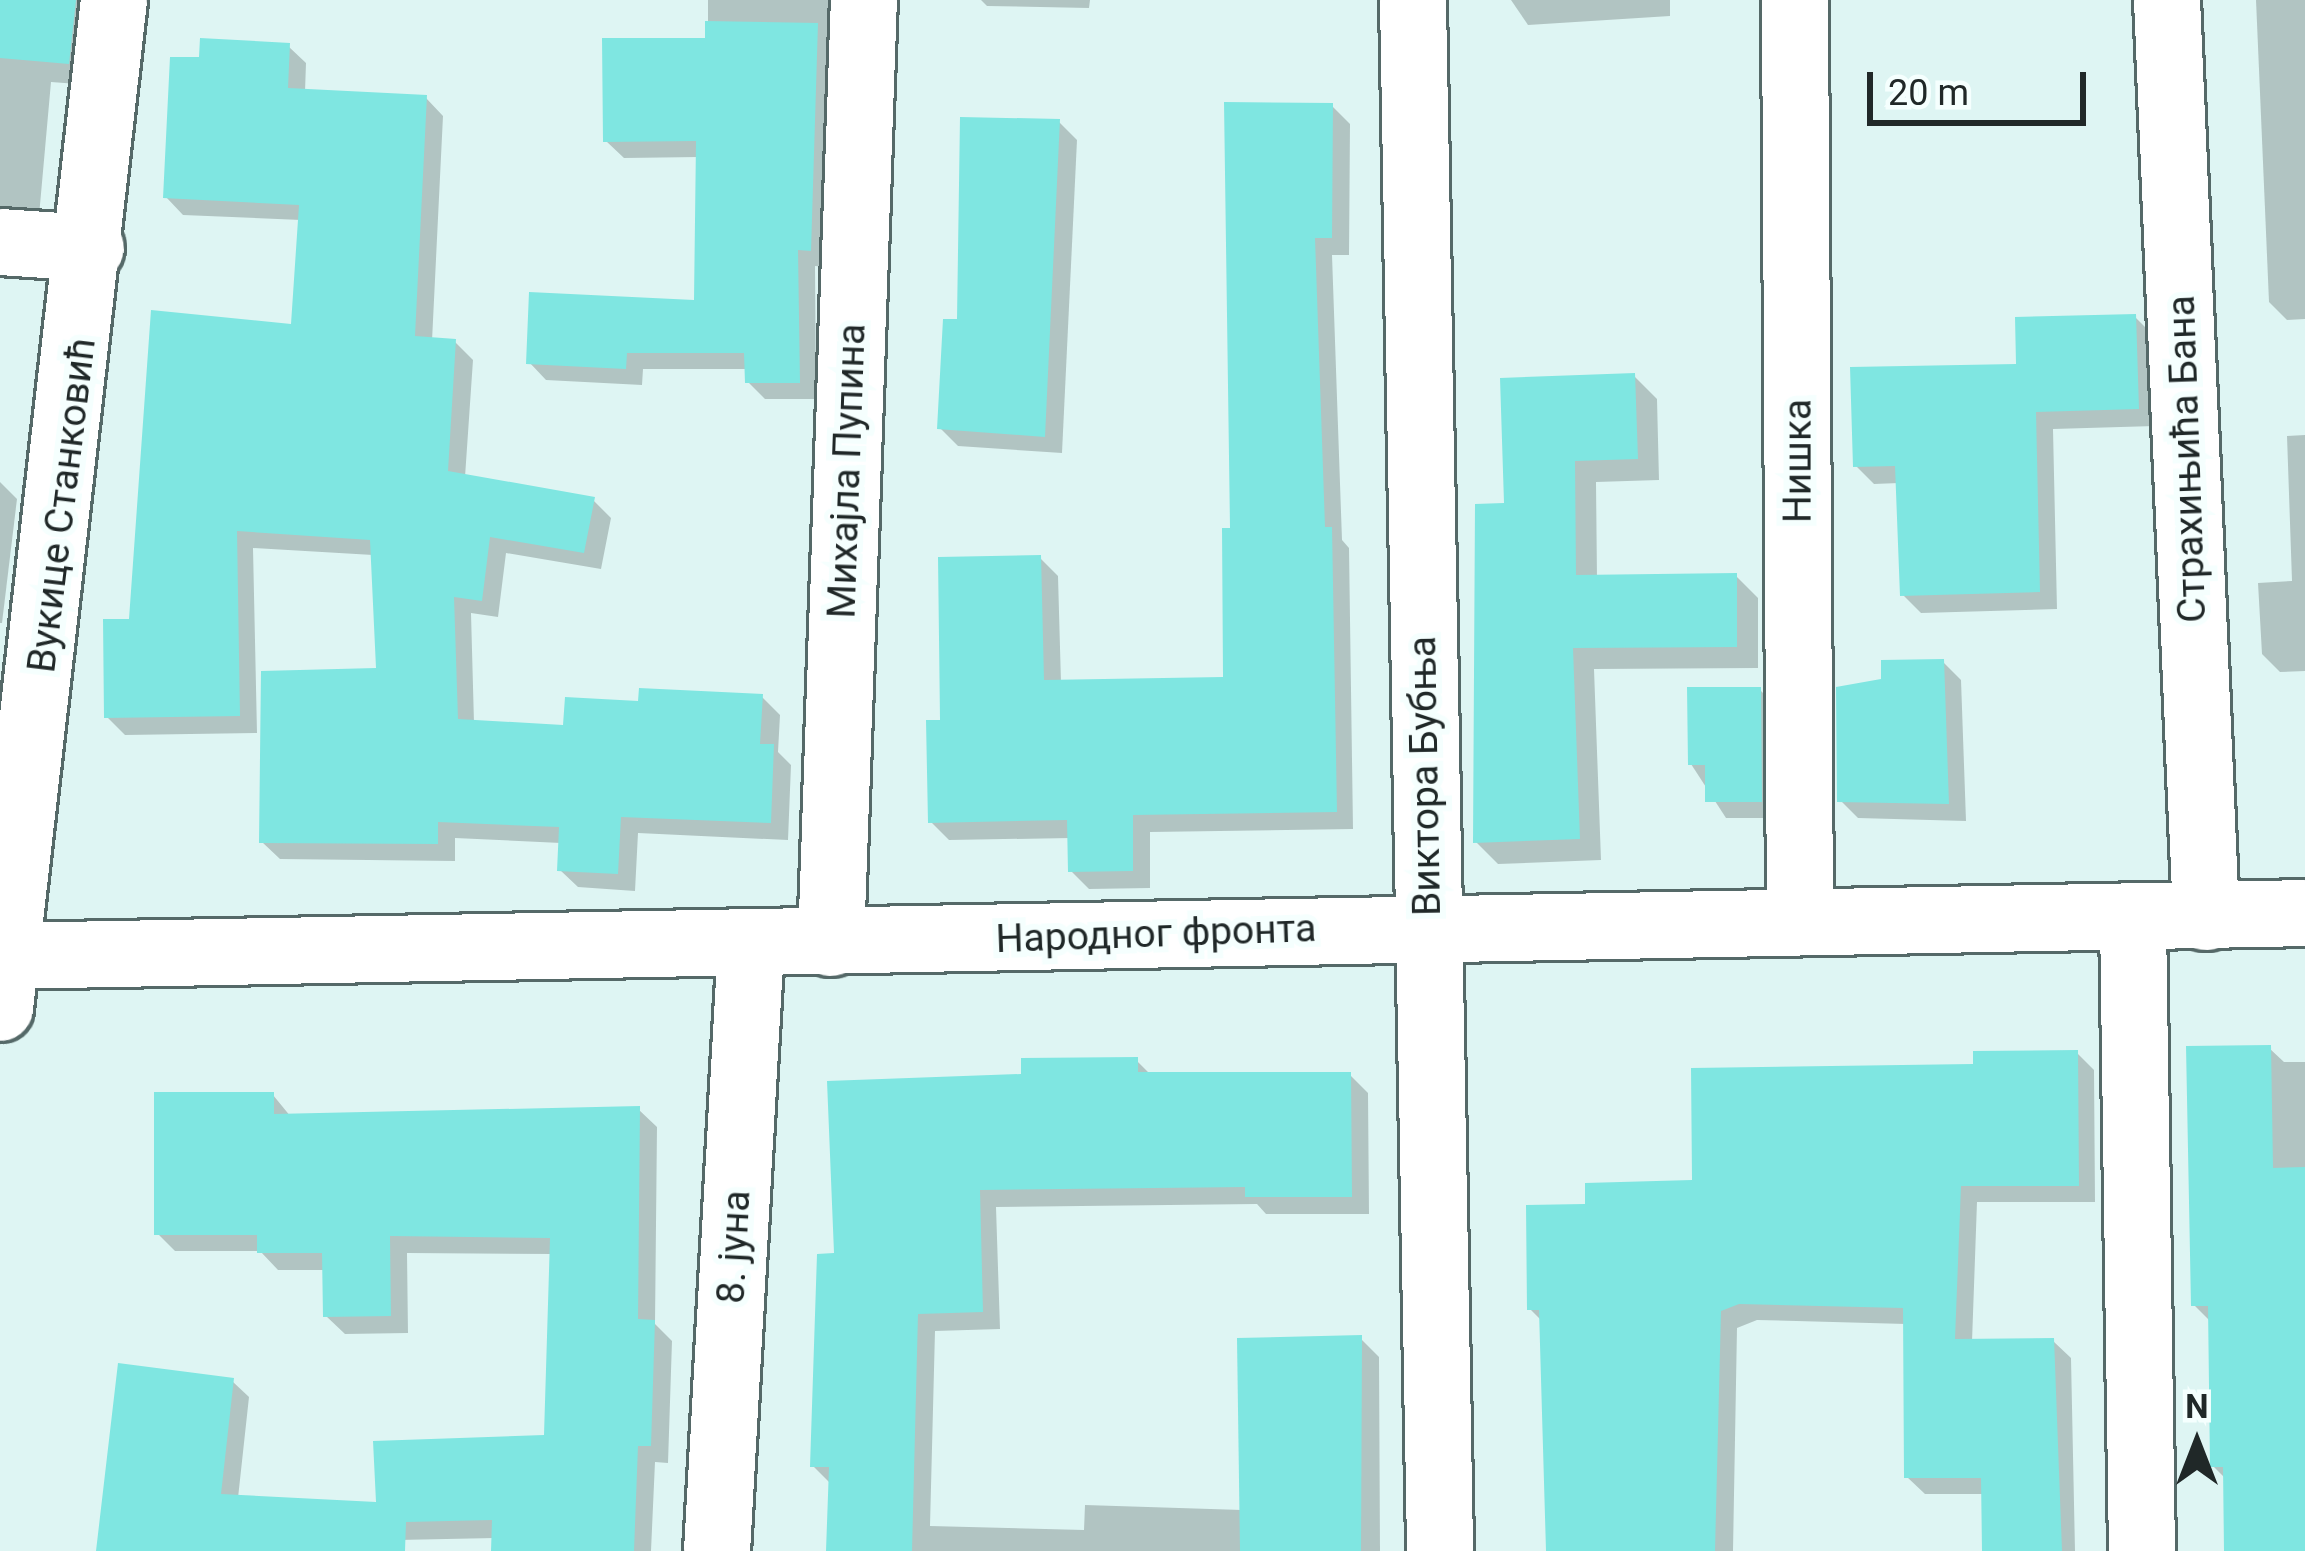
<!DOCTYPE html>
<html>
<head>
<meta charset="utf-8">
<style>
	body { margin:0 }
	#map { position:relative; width:2305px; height:1551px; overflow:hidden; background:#def5f3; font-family:Roboto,sans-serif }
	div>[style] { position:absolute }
	.shadow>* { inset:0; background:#0003 }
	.building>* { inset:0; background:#7fe6e1 }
	.roads { filter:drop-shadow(3px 0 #556968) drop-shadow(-3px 0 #556968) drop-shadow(0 3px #556968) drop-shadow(0 -3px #556968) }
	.minor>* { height:66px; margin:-33px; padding:0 33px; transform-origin:33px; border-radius:33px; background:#fff }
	span { translate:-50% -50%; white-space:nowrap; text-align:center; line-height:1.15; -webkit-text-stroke:12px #f5fffe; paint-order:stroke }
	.street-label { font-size:39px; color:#202828 }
	.north { position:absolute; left:2137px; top:1383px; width:120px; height:120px; -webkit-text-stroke:9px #f5fffe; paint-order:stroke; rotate:0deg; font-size:33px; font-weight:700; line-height:48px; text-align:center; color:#202828 }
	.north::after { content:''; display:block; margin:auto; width:42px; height:54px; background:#202828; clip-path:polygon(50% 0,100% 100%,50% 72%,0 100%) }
	.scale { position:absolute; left:1867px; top:72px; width:219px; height:54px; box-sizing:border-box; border:6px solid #202828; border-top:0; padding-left:15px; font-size:36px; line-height:42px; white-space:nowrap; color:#202828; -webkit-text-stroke:9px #f5fffe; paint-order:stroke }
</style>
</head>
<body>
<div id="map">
	<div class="shadow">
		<div style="clip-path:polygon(0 0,103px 0,91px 85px,51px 82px,39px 216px,0 212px)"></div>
		<div style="clip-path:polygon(708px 0,834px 0,827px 267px,815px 266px,816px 399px,765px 399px,748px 382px,747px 369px,643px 369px,642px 385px,546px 380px,529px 362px,697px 303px,699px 157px,624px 158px,606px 141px,708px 41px)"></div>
		<div style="clip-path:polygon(981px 0,1090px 0,1089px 8px,987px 6px)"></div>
		<div style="clip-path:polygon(1511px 0,1670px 0,1670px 16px,1528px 25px)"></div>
		<div style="clip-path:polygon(2256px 0,2305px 0,2305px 319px,2287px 320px,2269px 302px)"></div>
		<div style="clip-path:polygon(288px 46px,306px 63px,305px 92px,426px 98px,443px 116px,432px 341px,455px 342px,473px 360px,465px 477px,593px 500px,611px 518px,601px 569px,506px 553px,498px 617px,471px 613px,474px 723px,566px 728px,641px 704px,762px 697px,780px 715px,778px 752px,791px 765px,788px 840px,638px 833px,635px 891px,578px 887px,560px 870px,561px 843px,455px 838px,455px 861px,280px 859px,262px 842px,379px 671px,373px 555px,253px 548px,257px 733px,125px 735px,107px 717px,132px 622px,294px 327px,301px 220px,183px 215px,166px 197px,202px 60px)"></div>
		<div style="clip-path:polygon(1332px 106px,1350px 124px,1349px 255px,1332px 255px,1342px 540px,1349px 548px,1353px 829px,1150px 832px,1150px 888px,1089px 889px,1071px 871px,1071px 838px,949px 840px,931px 822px,944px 723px,1040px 558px,1058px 576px,1061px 683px,1226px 680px,1233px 531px)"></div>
		<div style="clip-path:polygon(1059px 122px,1077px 140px,1062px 453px,958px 446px,940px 428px,960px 323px)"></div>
		<div style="clip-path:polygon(2135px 317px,2153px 335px,2155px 426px,2053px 429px,2057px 609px,1921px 613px,1903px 595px,1899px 483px,1874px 484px,1856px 466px,2020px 366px)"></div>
		<div style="clip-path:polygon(1634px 376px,1657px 399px,1659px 480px,1596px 482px,1597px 578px,1736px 576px,1758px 598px,1758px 668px,1594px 669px,1601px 860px,1498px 864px,1476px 842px,1507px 506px)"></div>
		<div style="clip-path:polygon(2305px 435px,2305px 671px,2280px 672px,2262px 654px,2258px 583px,2292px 581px,2287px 436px)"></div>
		<div style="clip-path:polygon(0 482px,17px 499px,2px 623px,0 623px)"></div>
		<div style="clip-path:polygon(1943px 662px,1961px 680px,1966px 821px,1858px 818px,1840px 800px,1884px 681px)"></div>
		<div style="clip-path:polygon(1760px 690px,1778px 708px,1779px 818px,1726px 818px,1691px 764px)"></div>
		<div style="clip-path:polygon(2269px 1048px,2284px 1062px,2305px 1062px,2305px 1551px,2229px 1551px,2227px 1480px,2213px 1466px,2211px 1322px,2194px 1305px)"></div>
		<div style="clip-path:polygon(2077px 1053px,2094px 1070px,2095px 1202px,1977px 1202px,1972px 1342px,2053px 1341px,2071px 1358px,2075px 1551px,1985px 1551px,1984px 1494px,1925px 1494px,1907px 1477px,1906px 1324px,1757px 1320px,1737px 1328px,1733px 1551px,1547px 1551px,1542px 1321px,1530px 1309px,1588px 1207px,1695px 1183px,1976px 1067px)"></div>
		<div style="clip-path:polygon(1136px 1060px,1151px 1075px,1350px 1075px,1368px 1093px,1369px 1214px,1266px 1214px,1257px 1204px,996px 1207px,1000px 1329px,935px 1331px,930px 1526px,1084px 1530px,1085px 1505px,1242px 1510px,1361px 1339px,1379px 1357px,1380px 1551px,829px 1551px,831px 1484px,813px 1466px,837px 1256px,1024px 1077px)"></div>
		<div style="clip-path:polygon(273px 1095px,291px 1117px,638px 1109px,657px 1127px,655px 1324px,672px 1341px,668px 1463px,655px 1462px,651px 1551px,494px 1551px,495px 1538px,398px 1540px,379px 1522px,546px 1438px,553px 1254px,407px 1253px,408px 1333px,345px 1334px,326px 1316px,326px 1270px,278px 1270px,260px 1251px,175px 1251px,157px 1233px)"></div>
		<div style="clip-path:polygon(232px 1381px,249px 1397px,238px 1498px,374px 1551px,103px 1551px)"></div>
	</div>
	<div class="building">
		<div style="clip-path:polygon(0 0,76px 0,69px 64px,0 58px)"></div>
		<div style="clip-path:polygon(705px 21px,818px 23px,811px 251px,798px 250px,800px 383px,745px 383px,744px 353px,627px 353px,626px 369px,526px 364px,529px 292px,694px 300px,696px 141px,603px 142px,602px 38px,705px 38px)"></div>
		<div style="clip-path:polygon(200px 38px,290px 43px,288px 88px,427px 95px,415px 336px,456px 339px,448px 471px,595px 497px,584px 553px,490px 537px,482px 601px,454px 597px,458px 719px,563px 725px,565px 697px,638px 701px,639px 688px,763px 694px,760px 744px,774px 744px,771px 823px,621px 817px,618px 874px,557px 871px,559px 827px,438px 822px,438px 844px,259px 843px,261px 671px,376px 668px,370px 540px,237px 531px,240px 716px,104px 718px,103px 619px,129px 619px,151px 310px,291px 324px,299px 205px,163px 198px,170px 57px,199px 57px)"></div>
		<div style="clip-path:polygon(1224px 102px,1333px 103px,1332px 238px,1315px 238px,1325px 527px,1332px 527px,1337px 812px,1133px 815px,1133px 871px,1068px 872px,1067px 820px,928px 823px,926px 720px,940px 720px,938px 557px,1041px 555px,1044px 680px,1223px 677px,1222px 528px,1230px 528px)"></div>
		<div style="clip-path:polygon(960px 117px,1060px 119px,1045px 437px,937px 429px,943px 319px,957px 319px)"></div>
		<div style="clip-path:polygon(2136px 314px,2139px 409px,2036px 412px,2040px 592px,1900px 596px,1895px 466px,1853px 467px,1850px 367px,2016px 364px,2015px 317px)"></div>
		<div style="clip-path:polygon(1635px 373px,1638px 459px,1575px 461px,1576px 575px,1737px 573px,1737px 647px,1573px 648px,1580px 839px,1473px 843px,1475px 504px,1504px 503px,1500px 378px)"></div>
		<div style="clip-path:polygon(1944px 659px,1949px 804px,1837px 802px,1836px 687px,1881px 679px,1881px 660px)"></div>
		<div style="clip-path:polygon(1687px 687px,1761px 687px,1762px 802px,1705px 802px,1705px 765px,1688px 765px)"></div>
		<div style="clip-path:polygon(2271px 1045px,2273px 1168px,2305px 1167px,2305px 1551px,2224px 1551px,2223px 1467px,2210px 1467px,2208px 1306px,2191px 1306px,2186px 1046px)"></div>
		<div style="clip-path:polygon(2078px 1050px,2079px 1186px,1961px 1186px,1955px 1339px,2054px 1338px,2062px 1551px,1982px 1551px,1981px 1478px,1904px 1478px,1903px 1308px,1739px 1304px,1721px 1311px,1715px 1551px,1546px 1551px,1539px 1310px,1527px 1310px,1526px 1205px,1585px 1204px,1585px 1183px,1692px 1180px,1691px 1068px,1973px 1064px,1973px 1051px)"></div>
		<div style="clip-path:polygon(1138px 1057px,1138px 1072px,1351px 1072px,1352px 1197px,1245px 1197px,1245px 1187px,980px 1190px,983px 1312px,918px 1314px,912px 1551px,826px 1551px,829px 1467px,810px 1467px,817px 1254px,834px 1253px,827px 1081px,1021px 1074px,1021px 1058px)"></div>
		<div style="clip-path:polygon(154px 1092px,274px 1092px,274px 1114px,640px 1106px,638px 1319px,655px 1320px,651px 1446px,638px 1446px,634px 1551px,491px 1551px,492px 1520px,406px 1522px,405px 1551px,96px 1551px,118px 1363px,234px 1378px,221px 1494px,376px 1502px,373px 1441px,544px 1435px,550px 1238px,390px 1236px,391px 1316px,323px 1317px,322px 1253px,257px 1253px,257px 1235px,154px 1235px)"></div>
		<div style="clip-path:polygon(1362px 1335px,1361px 1551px,1240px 1551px,1237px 1338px)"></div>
	</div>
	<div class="roads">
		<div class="minor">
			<div style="left:1413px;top:0;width:1551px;rotate:89deg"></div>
			<div style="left:1795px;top:0;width:922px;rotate:89.69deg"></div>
			<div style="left:2167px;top:0;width:918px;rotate:87.56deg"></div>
			<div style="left:0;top:242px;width:91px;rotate:3.8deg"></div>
			<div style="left:2133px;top:918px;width:633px;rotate:89.19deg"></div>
			<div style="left:831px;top:943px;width:944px;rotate:-88deg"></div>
			<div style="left:7px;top:956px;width:2298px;rotate:-1.07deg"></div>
			<div style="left:0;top:1008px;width:1014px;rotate:-83.55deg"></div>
			<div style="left:717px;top:1551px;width:608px;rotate:-86.79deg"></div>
		</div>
	</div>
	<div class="street-label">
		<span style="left:2187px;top:459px;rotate:-92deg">Страхињића Бана</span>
		<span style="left:1798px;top:461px;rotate:-90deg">Нишка</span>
		<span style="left:847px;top:471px;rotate:-88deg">Михајла Пупина</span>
		<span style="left:62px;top:505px;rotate:-83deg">Вукице Станковић</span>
		<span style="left:1425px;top:776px;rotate:-91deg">Виктора Бубња</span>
		<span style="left:1156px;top:934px;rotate:-2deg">Народног фронта</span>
		<span style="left:734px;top:1247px;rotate:-87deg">8. јуна</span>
	</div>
	<div class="north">N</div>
	<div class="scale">20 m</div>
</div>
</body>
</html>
